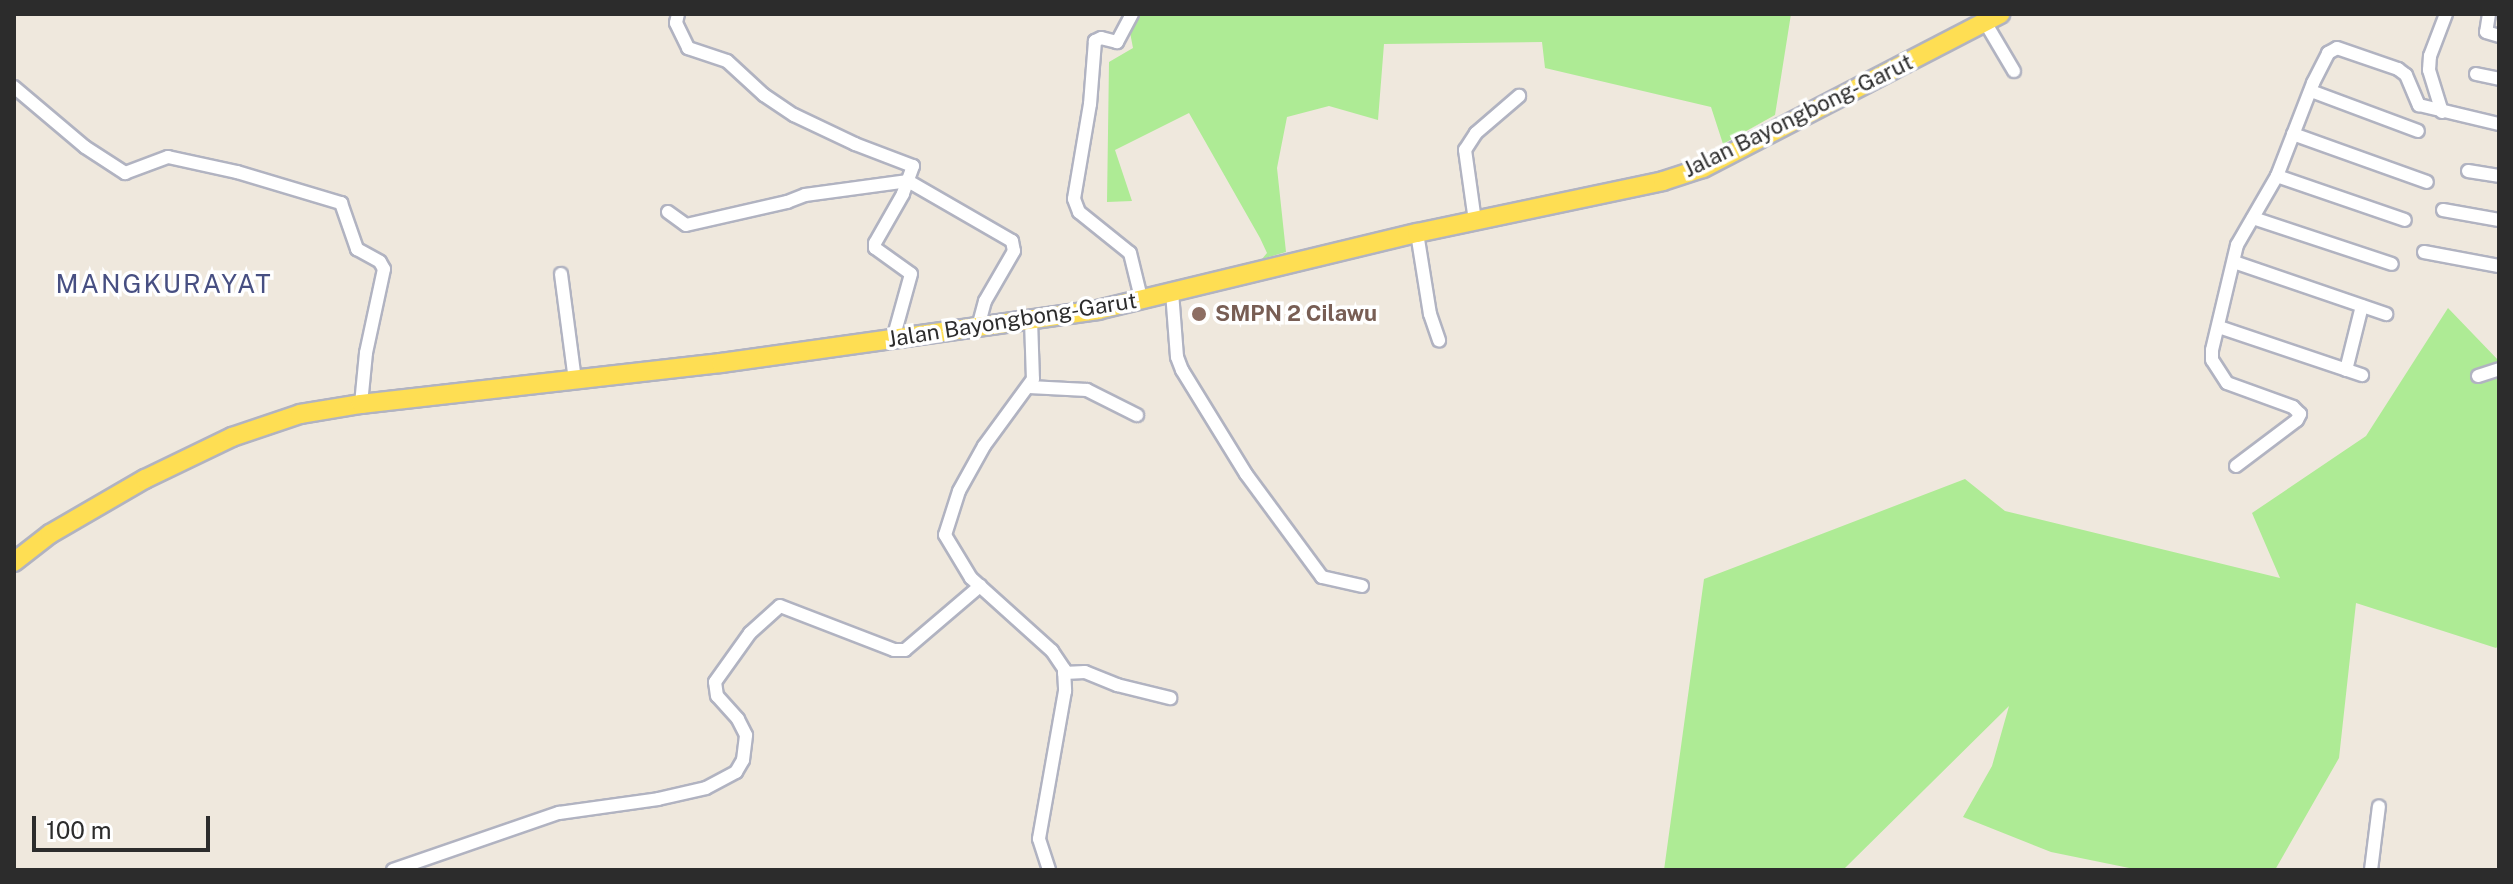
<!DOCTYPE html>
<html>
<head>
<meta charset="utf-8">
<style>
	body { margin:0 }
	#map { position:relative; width:2513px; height:884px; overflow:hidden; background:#efe8dd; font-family:"Public Sans",sans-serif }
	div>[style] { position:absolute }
	.green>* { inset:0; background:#aeeb95 }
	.roads { filter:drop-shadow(2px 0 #b1b3c1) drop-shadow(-2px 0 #b1b3c1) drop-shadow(0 2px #b1b3c1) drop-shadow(0 -2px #b1b3c1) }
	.minor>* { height:12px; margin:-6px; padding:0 6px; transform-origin:6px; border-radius:6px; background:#fff }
	.primary>* { height:18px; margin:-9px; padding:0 9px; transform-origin:9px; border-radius:9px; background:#fede53 }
	.dots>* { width:22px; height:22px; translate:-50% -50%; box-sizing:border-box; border:4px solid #fff; border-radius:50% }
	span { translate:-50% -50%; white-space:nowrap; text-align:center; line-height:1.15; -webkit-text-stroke:7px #fff; paint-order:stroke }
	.street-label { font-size:22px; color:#2c2c2c }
	.education-label { font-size:22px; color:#785e54; font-weight:700 }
	.left { translate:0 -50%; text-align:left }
	.quarter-label { font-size:26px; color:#474f82; letter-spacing:2px }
	.frame { position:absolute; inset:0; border:16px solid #2c2c2c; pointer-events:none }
	.scale { position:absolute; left:32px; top:816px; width:178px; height:36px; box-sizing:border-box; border:4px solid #2c2c2c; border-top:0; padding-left:10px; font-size:24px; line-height:28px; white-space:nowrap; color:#2c2c2c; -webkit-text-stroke:6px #fff; paint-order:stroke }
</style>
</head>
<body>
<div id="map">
	<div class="green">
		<div style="clip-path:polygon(1132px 14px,1791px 14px,1775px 115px,1723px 144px,1711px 107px,1545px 68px,1542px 42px,1384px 44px,1378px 120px,1329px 106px,1287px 117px,1277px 168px,1286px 252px,1262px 259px,1267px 253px,1260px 238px,1189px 113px,1115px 150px,1132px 201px,1107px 202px,1109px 62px,1133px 48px,1128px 22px)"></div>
		<div style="clip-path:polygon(2448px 308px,2499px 361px,2499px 645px,2496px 648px,2356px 603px,2339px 758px,2275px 870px,2139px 870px,2051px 852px,1963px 817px,1992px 766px,2009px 706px,1845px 868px,1664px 870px,1704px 579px,1965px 479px,2005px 511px,2280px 578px,2252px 513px,2366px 436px)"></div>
	</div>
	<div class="roads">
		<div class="minor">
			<div style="left:678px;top:14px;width:9px;rotate:103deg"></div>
			<div style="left:676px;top:23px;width:28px;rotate:64deg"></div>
			<div style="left:688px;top:48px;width:41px;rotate:18.4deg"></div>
			<div style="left:727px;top:61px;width:50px;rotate:42.6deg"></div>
			<div style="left:764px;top:95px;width:36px;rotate:34deg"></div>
			<div style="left:794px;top:115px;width:68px;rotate:25.4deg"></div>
			<div style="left:855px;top:144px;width:62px;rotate:20.8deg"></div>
			<div style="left:913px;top:166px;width:30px;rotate:110deg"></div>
			<div style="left:903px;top:194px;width:56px;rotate:119.7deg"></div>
			<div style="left:875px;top:243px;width:5px;rotate:90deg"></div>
			<div style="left:875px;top:248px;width:44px;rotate:35.8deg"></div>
			<div style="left:911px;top:274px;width:67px;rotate:105.5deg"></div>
			<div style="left:1132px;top:14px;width:32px;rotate:118deg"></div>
			<div style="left:1117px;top:42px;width:16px;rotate:-166deg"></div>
			<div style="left:1101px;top:38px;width:7px;rotate:153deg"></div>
			<div style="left:1095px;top:41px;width:63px;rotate:94.5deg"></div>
			<div style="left:1090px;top:104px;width:96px;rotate:99.6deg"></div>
			<div style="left:1074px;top:199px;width:14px;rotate:69deg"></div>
			<div style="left:1079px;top:212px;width:65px;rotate:38.8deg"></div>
			<div style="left:1130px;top:253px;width:50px;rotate:76.2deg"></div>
			<div style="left:2489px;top:14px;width:18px;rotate:99deg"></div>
			<div style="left:2486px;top:32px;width:14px;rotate:17deg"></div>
			<div style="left:1985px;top:22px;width:57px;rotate:59.4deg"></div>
			<div style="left:2476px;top:74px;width:24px;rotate:12deg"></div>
			<div style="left:14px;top:87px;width:93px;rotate:40.2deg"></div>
			<div style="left:85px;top:147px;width:48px;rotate:33deg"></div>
			<div style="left:125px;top:173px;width:46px;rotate:-20.4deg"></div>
			<div style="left:168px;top:157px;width:71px;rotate:12.3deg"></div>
			<div style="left:237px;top:172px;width:109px;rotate:16.6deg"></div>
			<div style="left:341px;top:203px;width:49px;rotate:70.8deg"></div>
			<div style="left:357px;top:249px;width:26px;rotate:29deg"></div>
			<div style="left:380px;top:262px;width:8px;rotate:60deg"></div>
			<div style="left:384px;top:269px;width:86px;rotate:102.1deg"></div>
			<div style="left:366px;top:353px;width:51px;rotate:95.6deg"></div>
			<div style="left:2311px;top:91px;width:114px;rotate:20.5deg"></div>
			<div style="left:2442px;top:112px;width:44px;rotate:-107.2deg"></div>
			<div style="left:2429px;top:70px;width:14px;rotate:-86deg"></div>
			<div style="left:2430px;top:56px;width:45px;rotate:-69.1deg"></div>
			<div style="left:2293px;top:134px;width:142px;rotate:19.7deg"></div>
			<div style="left:2468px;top:171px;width:31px;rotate:9deg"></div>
			<div style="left:2277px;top:176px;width:135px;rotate:19deg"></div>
			<div style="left:2443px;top:210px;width:57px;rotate:10.1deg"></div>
			<div style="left:668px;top:212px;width:22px;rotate:36deg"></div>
			<div style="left:686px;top:225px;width:104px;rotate:-12.8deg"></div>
			<div style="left:787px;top:202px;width:19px;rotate:-21deg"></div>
			<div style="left:805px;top:195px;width:104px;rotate:-7.7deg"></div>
			<div style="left:908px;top:181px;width:120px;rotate:30deg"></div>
			<div style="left:1012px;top:241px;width:10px;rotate:79deg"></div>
			<div style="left:1014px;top:251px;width:58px;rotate:120.1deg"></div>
			<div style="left:985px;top:301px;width:27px;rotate:105deg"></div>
			<div style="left:2253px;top:218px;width:146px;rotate:18.3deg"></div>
			<div style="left:1475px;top:221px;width:72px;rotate:-98deg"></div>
			<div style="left:1465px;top:150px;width:20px;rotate:-57deg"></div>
			<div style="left:1476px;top:133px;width:57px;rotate:-40.7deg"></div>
			<div style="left:1417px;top:233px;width:82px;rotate:80.9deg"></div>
			<div style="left:1430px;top:314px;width:28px;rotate:71deg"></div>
			<div style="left:2424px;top:252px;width:76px;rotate:10.6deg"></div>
			<div style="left:2234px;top:262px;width:161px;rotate:18.9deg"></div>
			<div style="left:561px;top:274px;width:107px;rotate:82.5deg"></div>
			<div style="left:1172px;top:292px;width:65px;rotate:85.6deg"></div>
			<div style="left:1177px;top:357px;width:14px;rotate:69deg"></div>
			<div style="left:1182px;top:370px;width:122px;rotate:58.4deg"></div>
			<div style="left:1246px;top:474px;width:128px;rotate:53.6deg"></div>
			<div style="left:1322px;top:577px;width:41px;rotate:12.7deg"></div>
			<div style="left:1031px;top:320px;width:59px;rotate:88.1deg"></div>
			<div style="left:1033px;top:379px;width:83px;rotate:126.2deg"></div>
			<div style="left:984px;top:446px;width:51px;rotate:119.1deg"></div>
			<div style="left:959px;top:491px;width:46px;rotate:107.7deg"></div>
			<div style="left:945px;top:535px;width:50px;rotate:58.8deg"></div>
			<div style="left:971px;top:578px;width:109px;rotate:42deg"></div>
			<div style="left:1052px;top:651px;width:22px;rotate:56deg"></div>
			<div style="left:1064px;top:669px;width:22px;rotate:87deg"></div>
			<div style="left:1065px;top:691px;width:150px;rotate:100deg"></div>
			<div style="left:1039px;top:839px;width:33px;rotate:72deg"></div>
			<div style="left:2219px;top:327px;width:151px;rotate:18.6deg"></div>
			<div style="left:2346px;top:370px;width:66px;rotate:-76deg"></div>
			<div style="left:2478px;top:376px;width:22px;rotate:-18deg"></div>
			<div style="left:1029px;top:387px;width:58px;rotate:3deg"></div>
			<div style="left:1087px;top:390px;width:56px;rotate:26.6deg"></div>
			<div style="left:2236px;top:466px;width:76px;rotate:-37deg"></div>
			<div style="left:2297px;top:420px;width:7px;rotate:-63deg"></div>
			<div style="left:2300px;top:414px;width:10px;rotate:-135deg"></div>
			<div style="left:2293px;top:407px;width:70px;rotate:-160deg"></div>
			<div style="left:2227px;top:383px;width:27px;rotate:-123deg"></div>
			<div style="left:2212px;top:360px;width:10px;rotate:-90deg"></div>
			<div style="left:2212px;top:350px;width:108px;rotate:-76.6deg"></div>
			<div style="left:2237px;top:245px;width:80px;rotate:-59.9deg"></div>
			<div style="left:2277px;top:176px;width:100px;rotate:-68.8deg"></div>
			<div style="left:2313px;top:83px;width:34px;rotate:-63deg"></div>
			<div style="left:2328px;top:53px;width:10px;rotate:-29deg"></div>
			<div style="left:2337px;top:48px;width:65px;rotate:19deg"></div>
			<div style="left:2398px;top:69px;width:10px;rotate:37deg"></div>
			<div style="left:2406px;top:75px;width:33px;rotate:67deg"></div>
			<div style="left:2419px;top:105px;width:82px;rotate:13.4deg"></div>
			<div style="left:1064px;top:673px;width:21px;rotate:-3deg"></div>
			<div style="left:1085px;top:672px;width:35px;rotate:22deg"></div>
			<div style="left:1117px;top:685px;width:55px;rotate:13.8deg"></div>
			<div style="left:393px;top:870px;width:176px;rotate:-19deg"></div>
			<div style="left:559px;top:813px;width:100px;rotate:-8deg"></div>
			<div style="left:658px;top:799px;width:49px;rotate:-12.9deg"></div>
			<div style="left:706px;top:788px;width:34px;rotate:-28deg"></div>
			<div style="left:736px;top:772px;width:14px;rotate:-60deg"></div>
			<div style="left:743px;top:760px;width:25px;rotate:-83deg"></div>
			<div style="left:746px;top:735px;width:18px;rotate:-117deg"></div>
			<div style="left:738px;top:719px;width:31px;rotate:-132deg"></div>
			<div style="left:717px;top:696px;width:14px;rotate:-98deg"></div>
			<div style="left:715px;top:682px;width:60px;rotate:-54.5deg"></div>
			<div style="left:750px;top:633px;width:40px;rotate:-42deg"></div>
			<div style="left:780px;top:606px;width:122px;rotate:21.1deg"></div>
			<div style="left:894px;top:650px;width:11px"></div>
			<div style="left:905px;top:650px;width:99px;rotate:-40.5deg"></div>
			<div style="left:2371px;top:870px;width:64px;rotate:-82.9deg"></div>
		</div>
		<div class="primary">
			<div style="left:14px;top:562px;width:46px;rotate:-37.9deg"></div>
			<div style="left:50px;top:534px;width:110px;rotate:-30.1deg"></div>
			<div style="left:145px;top:479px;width:97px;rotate:-25.8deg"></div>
			<div style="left:232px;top:437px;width:72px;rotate:-18.7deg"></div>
			<div style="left:300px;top:414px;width:62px;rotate:-9.3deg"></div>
			<div style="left:361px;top:404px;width:362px;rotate:-6.5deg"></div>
			<div style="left:721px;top:363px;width:381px;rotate:-8deg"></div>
			<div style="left:1098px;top:310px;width:328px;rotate:-13.6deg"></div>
			<div style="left:1417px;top:233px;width:251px;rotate:-11.9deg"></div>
			<div style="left:1663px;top:181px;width:42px;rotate:-18deg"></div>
			<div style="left:1703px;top:168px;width:335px;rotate:-27.4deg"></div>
		</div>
	</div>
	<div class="dots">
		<div style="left:1199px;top:314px;background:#8d6e63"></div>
	</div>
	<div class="street-label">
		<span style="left:1798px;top:116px;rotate:-26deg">Jalan Bayongbong-Garut</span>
		<span style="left:1012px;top:320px;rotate:-9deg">Jalan Bayongbong-Garut</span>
	</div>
	<div class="education-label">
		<span class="left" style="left:1215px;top:314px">SMPN 2 Cilawu</span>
	</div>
	<div class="quarter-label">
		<span style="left:164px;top:284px">MANGKURAYAT</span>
	</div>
	<div class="frame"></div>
	<div class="scale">100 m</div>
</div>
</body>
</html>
